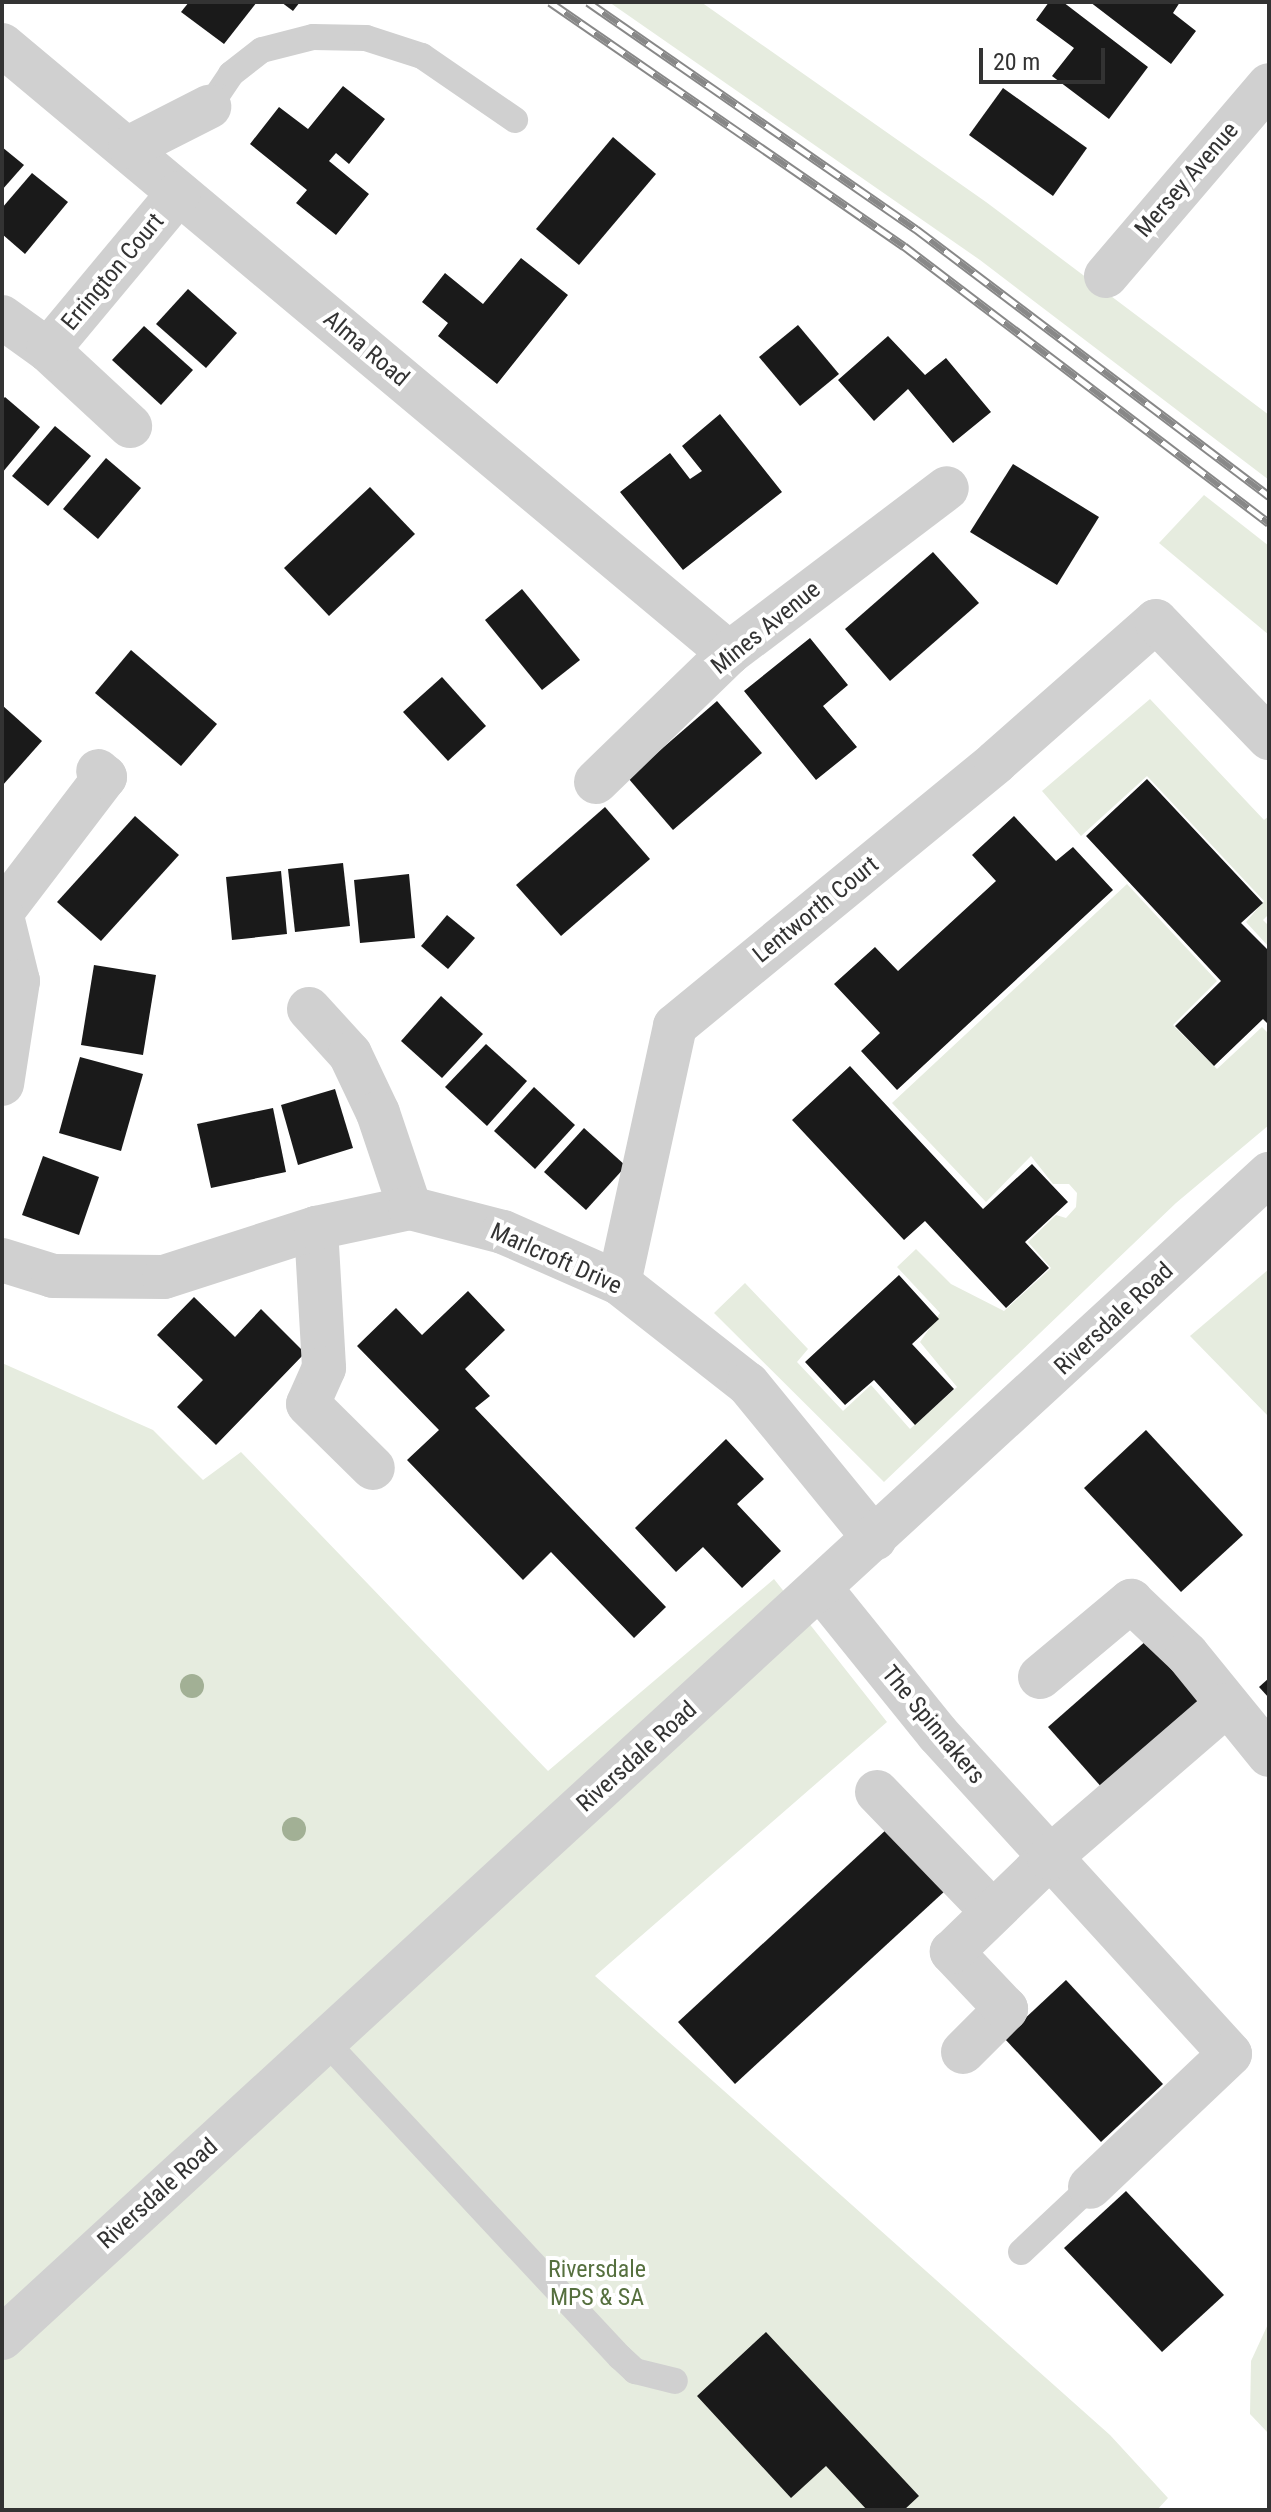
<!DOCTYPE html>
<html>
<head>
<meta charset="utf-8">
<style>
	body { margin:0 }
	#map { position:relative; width:1271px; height:2512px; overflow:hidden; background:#fff; font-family:"Roboto Condensed",sans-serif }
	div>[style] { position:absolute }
	.green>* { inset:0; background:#e6ecdf }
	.building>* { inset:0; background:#1a1a1a }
	.lane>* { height:26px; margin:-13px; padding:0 13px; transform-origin:13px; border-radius:13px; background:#d0d0d0 }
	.street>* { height:44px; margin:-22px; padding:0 22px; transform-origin:22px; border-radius:22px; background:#d0d0d0 }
	.rail>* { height:9px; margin-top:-4.5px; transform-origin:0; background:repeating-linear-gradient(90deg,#fff 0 18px,#888 0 36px); box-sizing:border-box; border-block:2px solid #888 }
	.trees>* { width:24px; height:24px; margin:-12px; border-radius:50%; background:#a2b095 }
	span { translate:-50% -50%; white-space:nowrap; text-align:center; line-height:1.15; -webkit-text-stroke:8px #fff; paint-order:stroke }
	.street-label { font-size:24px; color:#333 }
	.park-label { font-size:24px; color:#56703f }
	.frame { position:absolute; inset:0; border:4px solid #333; pointer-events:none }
	.scale { position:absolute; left:979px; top:48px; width:126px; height:36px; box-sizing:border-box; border:4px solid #333; border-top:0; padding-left:10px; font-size:24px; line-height:28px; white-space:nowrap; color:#333; -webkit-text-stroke:6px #fff; paint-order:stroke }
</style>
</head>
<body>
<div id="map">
	<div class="green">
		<div style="clip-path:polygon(609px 2px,701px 2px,986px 202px,1269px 415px,1269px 480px,980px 260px)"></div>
		<div style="clip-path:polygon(1204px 495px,1269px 546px,1269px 635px,1159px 543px)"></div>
		<div style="clip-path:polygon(1150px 699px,1264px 820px,1269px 816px,1269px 914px,1263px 920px,1269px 926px,1269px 947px,1246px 922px,1264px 901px,1147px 776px,1081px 836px,1042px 791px)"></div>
		<div style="clip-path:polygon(1127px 884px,1217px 981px,1173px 1025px,1217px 1069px,1262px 1027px,1269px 1034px,1269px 1125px,1176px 1203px,884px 1482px,714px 1313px,745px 1283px,808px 1349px,797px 1362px,843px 1411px,871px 1385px,910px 1429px,957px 1387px,920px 1342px,940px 1313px,897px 1267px,916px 1249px,951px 1284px,1004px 1311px,1051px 1268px,1028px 1242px,1056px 1215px,1066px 1218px,1076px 1207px,1077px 1193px,1069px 1184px,1053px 1184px,1031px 1156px,986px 1202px,892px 1103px)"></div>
		<div style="clip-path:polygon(1269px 1269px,1269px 1417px,1190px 1336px)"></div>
		<div style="clip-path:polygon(2px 1363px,153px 1430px,203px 1480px,241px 1452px,548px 1771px,774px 1579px,887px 1722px,595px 1976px,1110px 2435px,1168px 2498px,1157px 2510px,2px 2510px)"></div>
		<div style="clip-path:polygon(1269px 2322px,1269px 2434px,1250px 2414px,1251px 2361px)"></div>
	</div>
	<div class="building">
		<div style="clip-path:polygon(189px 2px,257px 2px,224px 44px,181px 12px)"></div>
		<div style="clip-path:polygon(281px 2px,300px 2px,293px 11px)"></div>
		<div style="clip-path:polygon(1049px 2px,1063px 2px,1148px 67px,1109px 119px,1052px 76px,1074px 48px,1036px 20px)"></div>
		<div style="clip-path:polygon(1090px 2px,1180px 2px,1173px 13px,1196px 31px,1171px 64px)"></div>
		<div style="clip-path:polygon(343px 86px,385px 119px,349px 164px,336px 153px,329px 161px,369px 194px,336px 235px,296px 203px,307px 190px,250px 144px,279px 107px,308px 129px)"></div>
		<div style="clip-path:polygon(1003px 88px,1087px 148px,1053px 196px,969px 135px)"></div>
		<div style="clip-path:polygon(613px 137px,656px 174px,579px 265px,536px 229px)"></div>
		<div style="clip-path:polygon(2px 147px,24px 165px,2px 190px)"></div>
		<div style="clip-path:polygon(32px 173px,68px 202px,25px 254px,2px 234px,2px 208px)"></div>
		<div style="clip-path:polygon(521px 258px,568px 295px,497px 384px,438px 336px,448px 323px,422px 302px,445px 273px,483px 304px)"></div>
		<div style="clip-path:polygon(188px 289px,237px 333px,206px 368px,156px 324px)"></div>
		<div style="clip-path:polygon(798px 325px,839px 374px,800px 406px,759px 357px)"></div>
		<div style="clip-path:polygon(144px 326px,193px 370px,161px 405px,112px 360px)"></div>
		<div style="clip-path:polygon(888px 336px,925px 375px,946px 358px,991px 412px,953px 443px,908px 389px,874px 421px,838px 380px)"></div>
		<div style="clip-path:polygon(5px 397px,40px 427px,2px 473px,2px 400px)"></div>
		<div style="clip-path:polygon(720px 414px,782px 492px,683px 570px,620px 492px,670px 453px,690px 479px,702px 471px,682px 446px)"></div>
		<div style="clip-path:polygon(55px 426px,91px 456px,48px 506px,12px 476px)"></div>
		<div style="clip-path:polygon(106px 458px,141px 488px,98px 539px,63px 509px)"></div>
		<div style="clip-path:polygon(1013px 464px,1099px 517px,1057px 585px,970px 532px)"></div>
		<div style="clip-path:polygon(370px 487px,415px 534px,329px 616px,284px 568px)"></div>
		<div style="clip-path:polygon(933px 552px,979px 603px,890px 681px,845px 629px)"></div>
		<div style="clip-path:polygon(522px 589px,580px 660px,542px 690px,485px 620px)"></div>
		<div style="clip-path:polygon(810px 638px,848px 685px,823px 706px,857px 747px,816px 780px,744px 691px)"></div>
		<div style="clip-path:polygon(131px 650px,217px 724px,181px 766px,95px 693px)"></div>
		<div style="clip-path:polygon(442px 677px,486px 726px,448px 761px,403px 712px)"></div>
		<div style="clip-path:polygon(717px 701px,762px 753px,673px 830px,628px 778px)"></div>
		<div style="clip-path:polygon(2px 705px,42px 741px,2px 786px)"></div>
		<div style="clip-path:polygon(1147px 779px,1263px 903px,1241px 923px,1269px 951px,1269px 1025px,1263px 1019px,1214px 1066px,1175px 1026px,1221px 981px,1086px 836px)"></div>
		<div style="clip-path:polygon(605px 807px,650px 859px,561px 936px,516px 885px)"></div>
		<div style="clip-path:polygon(135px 816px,179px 855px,101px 941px,57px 902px)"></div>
		<div style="clip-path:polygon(1014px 816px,1056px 861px,1073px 847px,1113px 890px,897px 1090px,861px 1051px,880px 1033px,834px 984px,875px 947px,898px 971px,996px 881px,972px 855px)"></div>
		<div style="clip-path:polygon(343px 863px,350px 926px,295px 932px,288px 869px)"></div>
		<div style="clip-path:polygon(281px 871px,287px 934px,232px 940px,226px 877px)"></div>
		<div style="clip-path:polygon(409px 874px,415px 938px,360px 943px,354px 880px)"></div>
		<div style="clip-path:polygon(447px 915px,475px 938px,448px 969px,421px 946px)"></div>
		<div style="clip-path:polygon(94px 965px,156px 975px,143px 1055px,81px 1045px)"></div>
		<div style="clip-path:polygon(441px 996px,483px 1034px,442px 1078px,401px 1041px)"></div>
		<div style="clip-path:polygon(486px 1044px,527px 1081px,487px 1126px,445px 1087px)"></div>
		<div style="clip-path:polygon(80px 1057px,143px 1074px,121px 1151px,59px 1133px)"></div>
		<div style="clip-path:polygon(850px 1066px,983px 1209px,1032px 1164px,1068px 1202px,1025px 1242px,1049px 1268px,1006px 1308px,925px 1221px,904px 1240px,792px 1120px)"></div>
		<div style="clip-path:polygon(534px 1087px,575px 1125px,535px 1169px,494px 1131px)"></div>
		<div style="clip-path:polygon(335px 1089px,353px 1148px,298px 1165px,281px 1105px)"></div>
		<div style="clip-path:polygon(273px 1108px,286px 1172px,211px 1188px,197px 1124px)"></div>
		<div style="clip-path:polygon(584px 1128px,626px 1166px,586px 1210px,544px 1172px)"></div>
		<div style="clip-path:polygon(43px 1156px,99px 1177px,79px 1235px,22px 1215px)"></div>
		<div style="clip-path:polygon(899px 1275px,939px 1319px,912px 1344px,954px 1389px,915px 1425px,874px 1380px,845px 1405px,805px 1362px)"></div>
		<div style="clip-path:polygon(468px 1291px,505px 1330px,465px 1369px,490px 1396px,475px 1408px,666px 1607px,634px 1638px,551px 1552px,523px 1580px,407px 1460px,439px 1430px,357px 1346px,396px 1308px,422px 1335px)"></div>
		<div style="clip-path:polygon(194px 1297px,235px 1337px,261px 1309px,305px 1353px,216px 1445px,177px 1407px,203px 1380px,157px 1335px)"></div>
		<div style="clip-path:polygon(1146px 1430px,1243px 1535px,1181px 1592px,1084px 1488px)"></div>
		<div style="clip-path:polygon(726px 1439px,764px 1479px,737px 1504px,781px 1551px,742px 1588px,703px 1547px,676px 1572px,635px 1528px)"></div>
		<div style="clip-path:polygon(1155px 1633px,1211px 1696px,1104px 1790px,1048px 1727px)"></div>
		<div style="clip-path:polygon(1269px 1678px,1269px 1698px,1259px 1687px)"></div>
		<div style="clip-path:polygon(888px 1828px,946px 1890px,735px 2084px,678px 2022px)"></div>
		<div style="clip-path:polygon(1066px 1980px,1163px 2084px,1101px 2142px,1004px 2038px)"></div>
		<div style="clip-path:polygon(1126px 2191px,1224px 2295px,1162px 2352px,1064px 2248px)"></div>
		<div style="clip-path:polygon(766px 2332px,919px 2496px,904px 2510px,867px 2510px,826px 2466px,791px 2498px,697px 2396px)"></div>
	</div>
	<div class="lane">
		<div style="left:209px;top:107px;width:40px;rotate:-56deg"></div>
		<div style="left:231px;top:74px;width:39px;rotate:-38deg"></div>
		<div style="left:262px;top:50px;width:53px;rotate:-14.3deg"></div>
		<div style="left:313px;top:37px;width:53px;rotate:1.1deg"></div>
		<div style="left:366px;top:38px;width:59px;rotate:17.8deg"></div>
		<div style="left:422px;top:56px;width:113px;rotate:34.5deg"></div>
		<div style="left:326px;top:2042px;width:431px;rotate:47deg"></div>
		<div style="left:620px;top:2357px;width:21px;rotate:43deg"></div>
		<div style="left:635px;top:2371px;width:41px;rotate:14deg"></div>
		<div style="left:1021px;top:2252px;width:95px;rotate:-43.3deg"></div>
	</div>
	<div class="street">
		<div style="left:2px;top:45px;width:948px;rotate:39.91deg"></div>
		<div style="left:130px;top:147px;width:89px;rotate:-26.9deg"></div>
		<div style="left:1106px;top:276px;width:251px;rotate:-49.5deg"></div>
		<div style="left:2px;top:317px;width:57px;rotate:35.7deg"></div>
		<div style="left:48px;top:350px;width:112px;rotate:42.8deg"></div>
		<div style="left:48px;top:350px;width:204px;rotate:-50.2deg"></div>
		<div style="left:596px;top:782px;width:185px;rotate:-44.1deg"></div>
		<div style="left:729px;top:653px;width:273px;rotate:-37.1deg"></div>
		<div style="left:2px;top:912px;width:170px;rotate:-52.7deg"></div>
		<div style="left:105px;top:777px;width:9px;rotate:-139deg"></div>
		<div style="left:2px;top:916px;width:67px;rotate:76.2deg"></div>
		<div style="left:18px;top:981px;width:104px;rotate:98.8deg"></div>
		<div style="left:309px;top:1009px;width:61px;rotate:47.7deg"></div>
		<div style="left:350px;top:1054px;width:65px;rotate:64.6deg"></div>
		<div style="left:378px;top:1113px;width:100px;rotate:71.4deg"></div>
		<div style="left:316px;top:1228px;width:140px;rotate:86.7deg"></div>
		<div style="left:324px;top:1368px;width:39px;rotate:114deg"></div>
		<div style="left:308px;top:1404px;width:91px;rotate:44.6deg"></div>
		<div style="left:2px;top:1260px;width:53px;rotate:17.4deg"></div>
		<div style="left:53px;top:1276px;width:111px;rotate:0.5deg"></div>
		<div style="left:164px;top:1277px;width:160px;rotate:-17.9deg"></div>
		<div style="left:316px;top:1228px;width:96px;rotate:-12deg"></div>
		<div style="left:410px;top:1208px;width:96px;rotate:14.5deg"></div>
		<div style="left:503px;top:1232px;width:127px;rotate:23.7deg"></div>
		<div style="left:619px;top:1283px;width:164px;rotate:38.1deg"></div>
		<div style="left:748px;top:1384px;width:200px;rotate:50.7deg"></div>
		<div style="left:619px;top:1283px;width:263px;rotate:-77.7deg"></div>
		<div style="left:675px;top:1026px;width:416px;rotate:-39.4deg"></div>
		<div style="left:996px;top:762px;width:213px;rotate:-41.4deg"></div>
		<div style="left:1156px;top:621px;width:163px;rotate:46deg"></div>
		<div style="left:821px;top:1589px;width:186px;rotate:51.1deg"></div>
		<div style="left:938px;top:1734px;width:433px;rotate:47.6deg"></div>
		<div style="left:1230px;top:2054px;width:193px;rotate:136.5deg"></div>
		<div style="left:1040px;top:1677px;width:119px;rotate:-39.9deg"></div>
		<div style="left:1131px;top:1601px;width:77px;rotate:43.4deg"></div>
		<div style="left:1187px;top:1654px;width:130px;rotate:50.9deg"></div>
		<div style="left:877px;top:1792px;width:165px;rotate:46deg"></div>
		<div style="left:963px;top:2052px;width:61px;rotate:-45deg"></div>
		<div style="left:1006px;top:2009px;width:79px;rotate:-133.5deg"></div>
		<div style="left:952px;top:1952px;width:135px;rotate:-44.1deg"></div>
		<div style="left:1049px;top:1858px;width:234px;rotate:-40.8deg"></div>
		<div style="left:2px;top:2338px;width:1721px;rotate:-42.57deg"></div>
	</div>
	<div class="rail">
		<div style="left:550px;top:2px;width:430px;rotate:34.6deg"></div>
		<div style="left:904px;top:246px;width:458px;rotate:37.2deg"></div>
		<div style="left:588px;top:2px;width:399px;rotate:34.7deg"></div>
		<div style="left:916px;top:229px;width:443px;rotate:37.1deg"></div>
	</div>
	<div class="trees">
		<div style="left:192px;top:1686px"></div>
		<div style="left:294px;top:1829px"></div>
	</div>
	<div class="street-label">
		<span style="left:1187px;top:180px;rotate:-49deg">Mersey Avenue</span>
		<span style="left:113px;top:272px;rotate:-50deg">Errington Court</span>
		<span style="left:366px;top:349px;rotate:40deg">Alma Road</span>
		<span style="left:766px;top:628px;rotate:-39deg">Mines Avenue</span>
		<span style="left:816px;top:910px;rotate:-39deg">Lentworth Court</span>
		<span style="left:556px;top:1259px;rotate:24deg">Marlcroft Drive</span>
		<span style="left:1114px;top:1319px;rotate:-43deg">Riversdale Road</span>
		<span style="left:933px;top:1725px;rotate:50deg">The Spinnakers</span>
		<span style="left:637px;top:1757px;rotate:-42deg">Riversdale Road</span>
		<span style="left:158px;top:2194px;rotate:-42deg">Riversdale Road</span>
	</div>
	<div class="park-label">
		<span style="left:597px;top:2284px">Riversdale<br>MPS &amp; SA</span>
	</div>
	<div class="frame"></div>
	<div class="scale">20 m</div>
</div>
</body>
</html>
